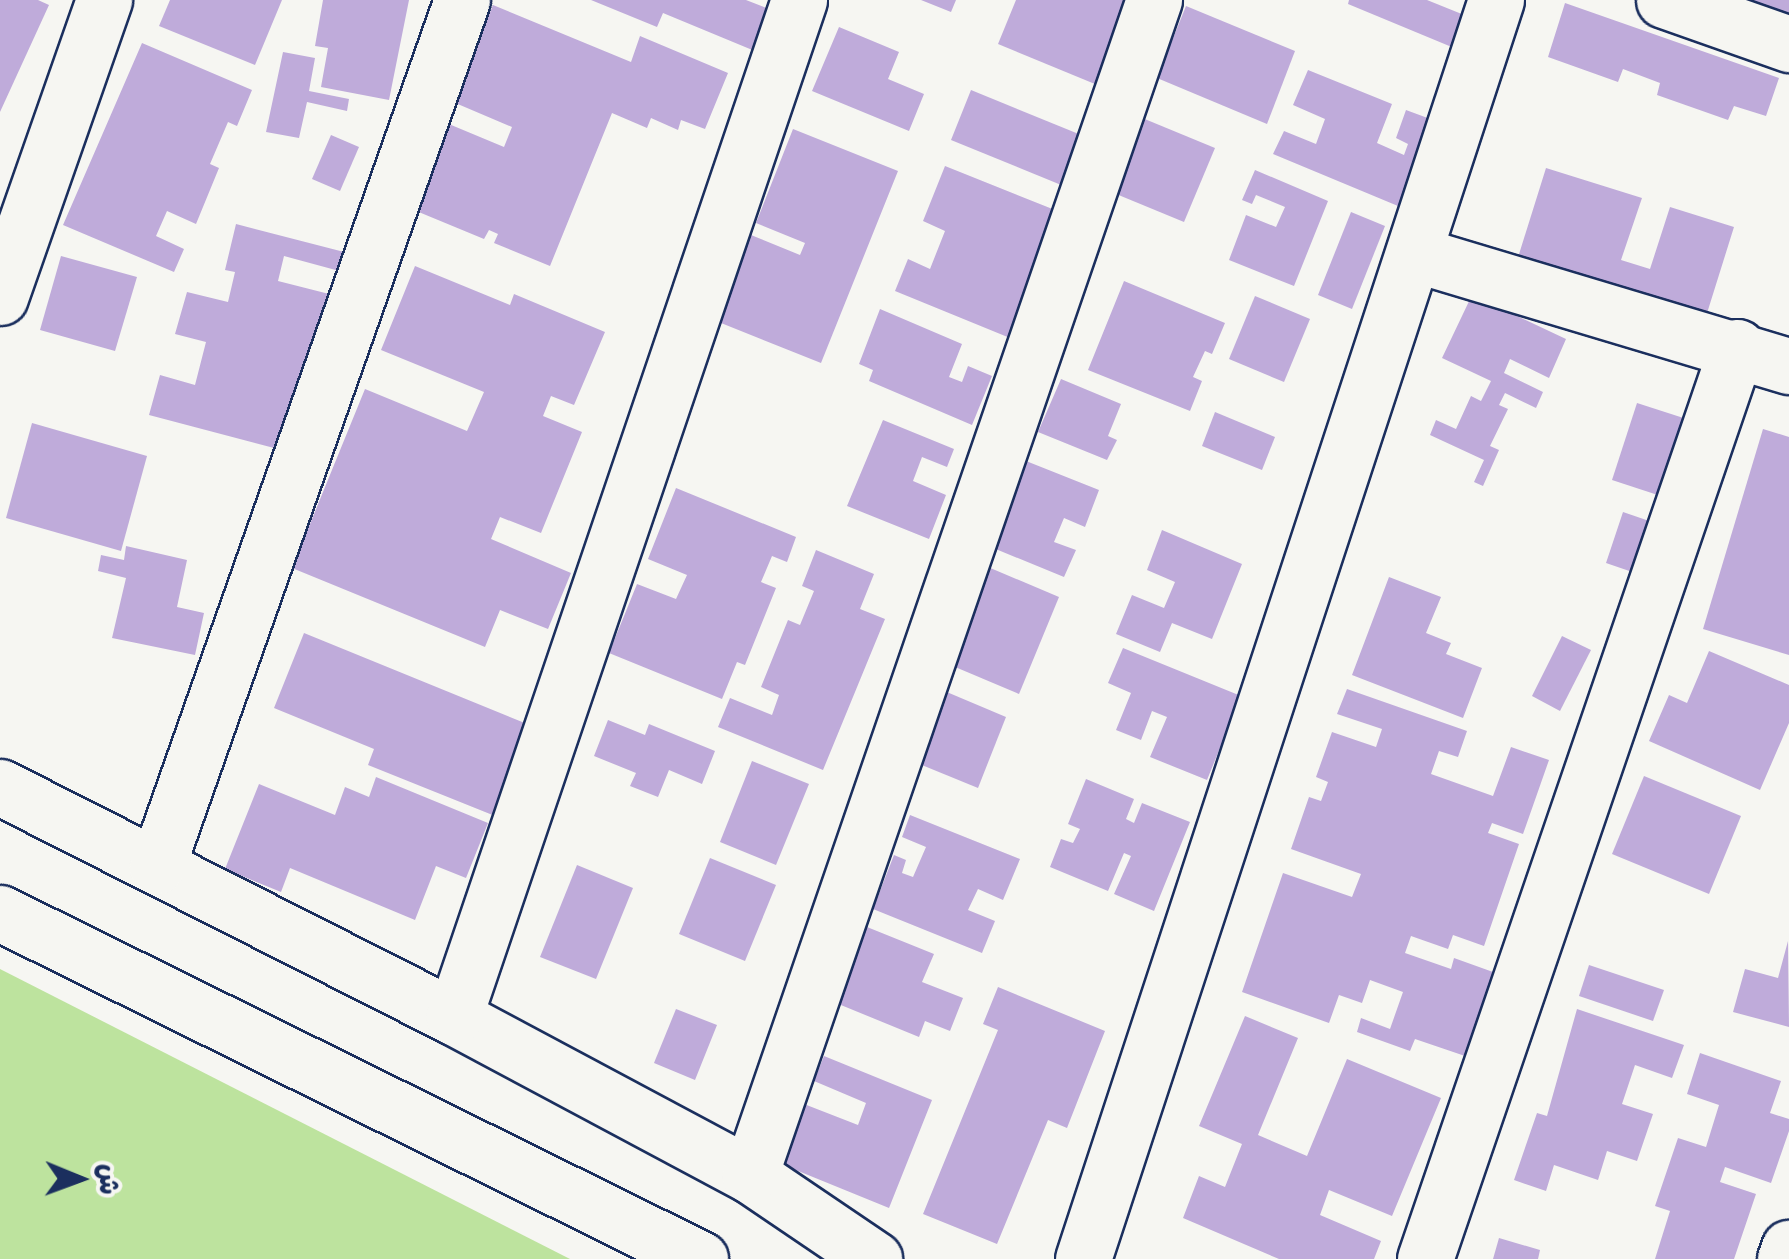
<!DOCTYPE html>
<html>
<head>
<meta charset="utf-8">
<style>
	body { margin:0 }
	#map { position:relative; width:1789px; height:1259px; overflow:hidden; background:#f6f6f2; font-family:Itim,"Playpen Sans Arabic",sans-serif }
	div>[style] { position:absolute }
	.green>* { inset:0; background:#bde39e }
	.building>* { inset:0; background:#bfabda }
	.roads { filter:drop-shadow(2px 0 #1b2f5e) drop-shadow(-2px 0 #1b2f5e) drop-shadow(0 2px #1b2f5e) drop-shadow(0 -2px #1b2f5e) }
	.street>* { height:55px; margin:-27.5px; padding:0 27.5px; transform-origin:27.5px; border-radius:27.5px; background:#f6f6f2 }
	span { translate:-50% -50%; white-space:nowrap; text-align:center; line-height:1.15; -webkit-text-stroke:9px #f6f6f2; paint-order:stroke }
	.north { position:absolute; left:30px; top:1129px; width:100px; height:100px; -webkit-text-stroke:8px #f6f6f2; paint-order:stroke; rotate:91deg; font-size:28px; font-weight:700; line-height:40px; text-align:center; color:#1b2f5e }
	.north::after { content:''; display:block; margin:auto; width:35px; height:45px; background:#1b2f5e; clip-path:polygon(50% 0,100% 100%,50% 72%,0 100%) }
</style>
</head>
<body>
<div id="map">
	<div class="green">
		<div style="clip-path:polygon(0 969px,570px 1259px,0 1259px)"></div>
	</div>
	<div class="building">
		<div style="clip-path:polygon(0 0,38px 0,49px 5px,0 112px)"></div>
		<div style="clip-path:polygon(170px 0,282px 0,255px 65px,159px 26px)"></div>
		<div style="clip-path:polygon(323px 0,409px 0,389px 100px,321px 87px,328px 48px,315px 46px)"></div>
		<div style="clip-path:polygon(591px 0,746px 0,779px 13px,762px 54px,663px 13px,657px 27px)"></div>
		<div style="clip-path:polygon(921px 0,956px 0,951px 12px)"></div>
		<div style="clip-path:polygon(1016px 0,1143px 0,1107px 89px,998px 44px)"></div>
		<div style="clip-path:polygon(1349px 0,1427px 0,1484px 23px,1471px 55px,1348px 4px)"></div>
		<div style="clip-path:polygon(1737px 0,1789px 0,1789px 22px)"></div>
		<div style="clip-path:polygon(1565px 3px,1779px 78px,1766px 116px,1734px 106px,1728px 120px,1657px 95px,1660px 83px,1623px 69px,1618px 82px,1548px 57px)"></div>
		<div style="clip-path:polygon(493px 5px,631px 62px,640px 36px,728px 73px,705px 129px,681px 120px,678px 130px,651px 118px,647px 128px,612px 113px,550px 266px,494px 243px,498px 234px,489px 230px,484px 239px,409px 208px,444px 122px,504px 147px,512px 127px,453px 102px)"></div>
		<div style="clip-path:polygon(1186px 6px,1295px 51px,1267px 124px,1157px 78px)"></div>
		<div style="clip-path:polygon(839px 27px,899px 52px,888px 79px,924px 94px,909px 131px,812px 91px)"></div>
		<div style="clip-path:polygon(142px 43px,252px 90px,237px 126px,228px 122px,210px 164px,219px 168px,196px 224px,167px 211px,156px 236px,184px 249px,174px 272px,63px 225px)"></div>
		<div style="clip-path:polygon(283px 52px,315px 58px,309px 91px,349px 99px,347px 111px,307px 102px,299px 138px,266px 132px)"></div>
		<div style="clip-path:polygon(1308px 70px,1392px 104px,1377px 143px,1404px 155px,1408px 144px,1396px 138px,1406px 110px,1433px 120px,1398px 206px,1273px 154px,1284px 131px,1316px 144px,1325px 119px,1293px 105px)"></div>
		<div style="clip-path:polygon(971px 90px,1091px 139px,1071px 189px,951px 140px)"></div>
		<div style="clip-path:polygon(1135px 115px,1215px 148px,1184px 222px,1104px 189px)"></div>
		<div style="clip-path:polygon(793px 129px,898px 171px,821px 363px,716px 321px,751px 235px,800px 255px,805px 243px,756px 223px)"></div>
		<div style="clip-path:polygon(331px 135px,359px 147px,340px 191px,312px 179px)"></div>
		<div style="clip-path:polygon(945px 166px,1060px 212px,1010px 338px,895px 291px,908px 259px,930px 269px,945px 231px,923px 221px)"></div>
		<div style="clip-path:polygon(1546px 168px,1642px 198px,1621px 260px,1650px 269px,1670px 207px,1734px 227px,1703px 326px,1515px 267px)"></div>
		<div style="clip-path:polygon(1255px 170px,1328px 201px,1294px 286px,1229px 260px,1246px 215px,1276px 227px,1285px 207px,1256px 195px,1252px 204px,1242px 200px)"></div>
		<div style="clip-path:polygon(1351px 212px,1385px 226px,1352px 309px,1318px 295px)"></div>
		<div style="clip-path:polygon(236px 224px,348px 253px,343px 272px,284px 256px,278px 281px,337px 296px,297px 454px,149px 415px,160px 375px,195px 385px,206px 342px,175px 334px,187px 292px,228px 302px,235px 272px,225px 270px)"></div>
		<div style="clip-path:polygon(61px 256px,137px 277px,115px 351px,40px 330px)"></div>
		<div style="clip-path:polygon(415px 266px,510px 305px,514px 294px,605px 332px,574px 405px,551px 396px,543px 416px,582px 432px,541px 533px,500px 517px,491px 539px,571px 573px,548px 629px,500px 610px,485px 647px,292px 568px,365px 389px,467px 431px,484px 392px,381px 350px)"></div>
		<div style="clip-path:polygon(1124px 281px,1225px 323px,1212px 354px,1205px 351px,1193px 377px,1202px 381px,1190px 411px,1088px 370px)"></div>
		<div style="clip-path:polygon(1472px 295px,1566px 339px,1549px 378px,1510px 359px,1504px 373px,1543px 392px,1536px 408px,1505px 393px,1499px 405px,1508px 409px,1490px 446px,1499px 450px,1483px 486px,1474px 482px,1484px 460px,1430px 435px,1436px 420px,1456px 429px,1471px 396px,1481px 401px,1491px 381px,1442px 358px)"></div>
		<div style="clip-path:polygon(1255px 296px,1310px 319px,1284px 382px,1229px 359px)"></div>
		<div style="clip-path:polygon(880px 309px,962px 344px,949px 377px,962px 382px,968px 366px,992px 376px,972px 425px,869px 381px,873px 370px,859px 364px)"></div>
		<div style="clip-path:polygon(1061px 379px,1121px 404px,1108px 436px,1117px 440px,1107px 460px,1038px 432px)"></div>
		<div style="clip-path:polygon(1637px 403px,1699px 423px,1673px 500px,1612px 480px)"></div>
		<div style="clip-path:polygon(1215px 412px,1275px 437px,1262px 470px,1202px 446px)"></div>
		<div style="clip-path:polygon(883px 420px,954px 449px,947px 467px,922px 457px,913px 481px,946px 495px,929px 539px,847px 506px)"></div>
		<div style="clip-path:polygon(32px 423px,147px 456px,121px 551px,6px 518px)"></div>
		<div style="clip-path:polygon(1763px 429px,1789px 437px,1789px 655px,1703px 629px)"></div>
		<div style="clip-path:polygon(1021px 459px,1099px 490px,1085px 527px,1064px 518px,1054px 542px,1076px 550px,1064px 577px,986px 545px)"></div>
		<div style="clip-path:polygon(676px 488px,796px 537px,787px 562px,772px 556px,761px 582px,776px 588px,745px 665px,737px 662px,722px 699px,609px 653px,637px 584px,676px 599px,687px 575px,648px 559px)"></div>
		<div style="clip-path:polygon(1623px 512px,1658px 524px,1641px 575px,1606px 563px)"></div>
		<div style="clip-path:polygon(1162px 530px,1242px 564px,1212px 639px,1172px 623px,1160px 652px,1116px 634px,1132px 595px,1164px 608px,1175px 582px,1147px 570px)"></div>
		<div style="clip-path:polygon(126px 546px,187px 560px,177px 607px,204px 613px,195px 655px,112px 638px,126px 578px,98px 571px,101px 555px,124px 560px)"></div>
		<div style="clip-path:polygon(816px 550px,874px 574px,860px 609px,885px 619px,823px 770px,718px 727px,730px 698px,772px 715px,779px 695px,761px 687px,788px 620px,800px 625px,814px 591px,802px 586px)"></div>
		<div style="clip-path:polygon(988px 567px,1059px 597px,1019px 694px,948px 664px)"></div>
		<div style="clip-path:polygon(1389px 577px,1441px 597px,1426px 633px,1451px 643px,1446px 654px,1482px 668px,1463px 718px,1352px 675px)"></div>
		<div style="clip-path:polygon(304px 633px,542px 730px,505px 820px,368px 765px,374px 749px,274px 708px)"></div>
		<div style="clip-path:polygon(1562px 636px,1591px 650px,1560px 711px,1532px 696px)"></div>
		<div style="clip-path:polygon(1123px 648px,1241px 696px,1207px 780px,1150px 757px,1167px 717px,1152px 711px,1141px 740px,1116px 730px,1131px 693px,1108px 683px)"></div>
		<div style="clip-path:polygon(1709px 651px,1789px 685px,1789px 723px,1760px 790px,1649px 741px,1669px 695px,1687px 703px)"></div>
		<div style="clip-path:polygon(1347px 689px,1467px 731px,1458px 757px,1439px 751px,1431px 774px,1493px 796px,1511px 747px,1549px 760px,1523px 834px,1492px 823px,1488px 833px,1519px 844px,1484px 946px,1453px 935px,1448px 949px,1411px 936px,1405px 953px,1451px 969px,1454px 958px,1493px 972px,1465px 1056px,1415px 1039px,1410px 1051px,1357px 1032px,1361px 1018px,1390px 1029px,1403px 992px,1370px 980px,1362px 1003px,1339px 995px,1329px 1023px,1242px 992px,1283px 873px,1352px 897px,1361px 874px,1291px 849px,1309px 797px,1321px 801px,1328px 782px,1316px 777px,1332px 732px,1376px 747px,1382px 729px,1337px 714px)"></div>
		<div style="clip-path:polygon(942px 690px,1006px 717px,978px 788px,912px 761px)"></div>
		<div style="clip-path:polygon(608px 720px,645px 735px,649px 724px,715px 751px,702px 784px,669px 770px,658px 797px,630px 786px,636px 773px,594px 756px)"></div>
		<div style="clip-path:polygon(752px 761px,809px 784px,776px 865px,720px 842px)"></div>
		<div style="clip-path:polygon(1644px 776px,1741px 816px,1709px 894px,1612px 854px)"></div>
		<div style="clip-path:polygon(376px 777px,488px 823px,466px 878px,436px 866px,415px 920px,290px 868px,281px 892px,225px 869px,259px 784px,335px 815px,345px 787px,369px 797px)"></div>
		<div style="clip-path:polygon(1086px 779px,1134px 799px,1126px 819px,1134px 823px,1142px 803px,1190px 822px,1154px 911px,1114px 894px,1131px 856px,1124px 853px,1108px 891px,1050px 867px,1061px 839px,1073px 843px,1080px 829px,1068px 824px)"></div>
		<div style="clip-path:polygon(910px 815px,1020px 859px,1003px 900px,978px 889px,968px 910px,995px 921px,982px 953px,873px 909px,894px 855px,906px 860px,902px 873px,913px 877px,926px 847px,902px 837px)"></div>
		<div style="clip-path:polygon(710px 858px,776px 885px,745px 961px,679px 934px)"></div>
		<div style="clip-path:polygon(577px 865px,633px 888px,596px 979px,540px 957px)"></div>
		<div style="clip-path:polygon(867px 927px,934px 954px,922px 982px,963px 998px,950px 1031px,925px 1021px,919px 1037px,836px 1003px)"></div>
		<div style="clip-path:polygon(1788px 941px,1789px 1027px,1733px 1012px,1745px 969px,1778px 978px)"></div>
		<div style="clip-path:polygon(1589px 965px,1664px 990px,1653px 1021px,1579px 996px)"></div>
		<div style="clip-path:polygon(998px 987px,1105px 1031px,1067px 1128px,1048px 1120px,997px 1244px,923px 1214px,998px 1030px,983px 1024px)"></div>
		<div style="clip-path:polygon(676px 1009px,717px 1025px,695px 1080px,654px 1063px)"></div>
		<div style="clip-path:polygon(1577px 1009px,1684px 1045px,1672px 1078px,1635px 1065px,1622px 1104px,1653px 1114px,1637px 1161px,1607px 1151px,1598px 1180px,1554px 1165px,1546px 1191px,1514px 1180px,1537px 1113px,1547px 1116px)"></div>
		<div style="clip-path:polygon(1245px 1016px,1298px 1038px,1258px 1135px,1307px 1156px,1347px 1059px,1441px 1098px,1392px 1216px,1329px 1190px,1320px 1215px,1381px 1241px,1374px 1259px,1279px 1259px,1183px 1218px,1199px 1176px,1225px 1187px,1242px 1144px,1199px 1126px)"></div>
		<div style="clip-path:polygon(1700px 1053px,1781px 1081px,1770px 1113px,1789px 1119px,1789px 1131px,1771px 1183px,1725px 1167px,1720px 1182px,1756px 1194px,1734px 1259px,1655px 1259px,1670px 1211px,1655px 1206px,1678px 1138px,1706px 1147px,1719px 1105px,1687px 1094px)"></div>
		<div style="clip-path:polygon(824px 1056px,932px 1100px,889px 1208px,781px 1164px,804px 1104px,858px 1125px,866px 1103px,814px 1081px)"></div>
		<div style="clip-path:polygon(1499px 1238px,1540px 1250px,1538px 1259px,1493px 1259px)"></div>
	</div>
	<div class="roads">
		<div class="street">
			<div style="left:1664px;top:0;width:133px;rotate:19.4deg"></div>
			<div style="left:1415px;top:254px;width:390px;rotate:16.7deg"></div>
			<div style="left:0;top:297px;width:315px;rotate:-70.7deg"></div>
			<div style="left:0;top:787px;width:509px;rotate:26.87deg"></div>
			<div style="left:454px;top:1017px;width:336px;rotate:28.1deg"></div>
			<div style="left:750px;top:1175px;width:150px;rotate:34.1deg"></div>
			<div style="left:157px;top:866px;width:918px;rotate:-70.6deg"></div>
			<div style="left:0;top:913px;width:781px;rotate:26.3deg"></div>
			<div style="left:454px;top:1017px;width:1074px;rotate:-71.26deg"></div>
			<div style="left:750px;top:1175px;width:1243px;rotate:-71.03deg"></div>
			<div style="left:1083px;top:1259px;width:1325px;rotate:-71.84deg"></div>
			<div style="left:1425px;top:1259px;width:964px;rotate:-71.11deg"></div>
			<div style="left:1785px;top:1259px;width:12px;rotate:-70deg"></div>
		</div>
	</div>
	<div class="north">ش</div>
</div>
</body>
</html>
